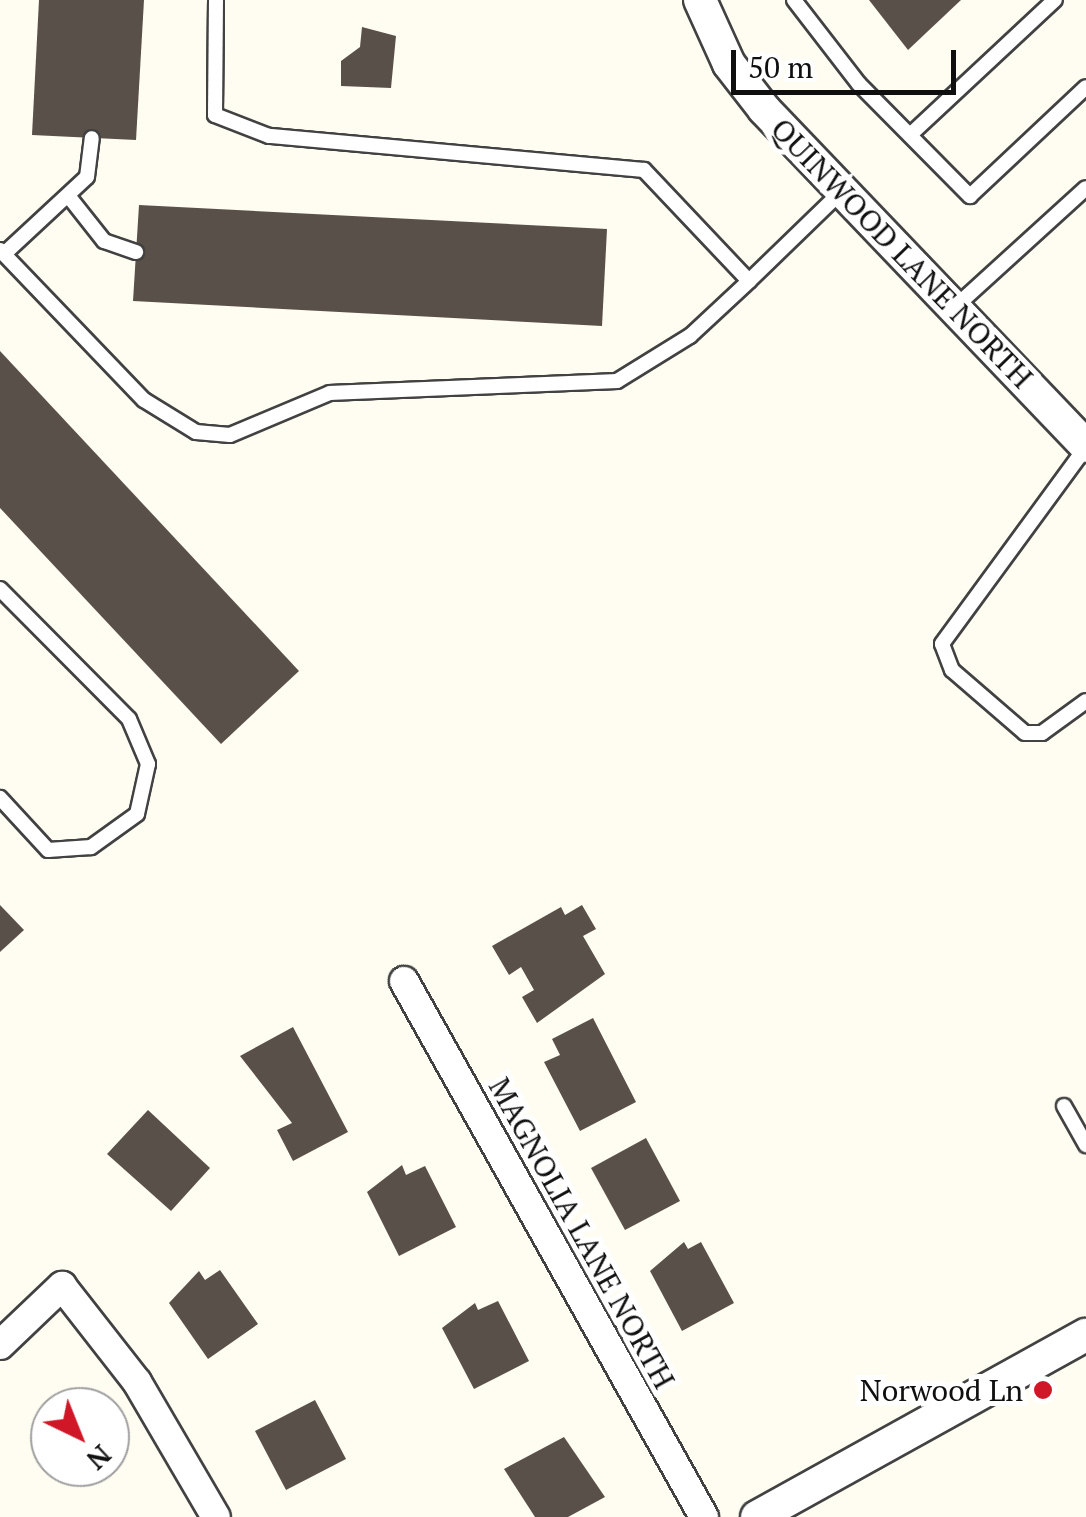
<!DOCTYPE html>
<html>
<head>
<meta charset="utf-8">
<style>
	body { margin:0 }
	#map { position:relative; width:1086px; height:1517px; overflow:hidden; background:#fffcf2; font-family:"PT Serif",serif }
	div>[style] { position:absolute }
	.building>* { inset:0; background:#5a504a }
	.roads { filter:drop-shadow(2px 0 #424242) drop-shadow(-2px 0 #424242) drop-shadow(0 2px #424242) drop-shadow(0 -2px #424242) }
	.service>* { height:14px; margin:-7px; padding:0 7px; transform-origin:7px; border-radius:7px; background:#fff }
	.minor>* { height:28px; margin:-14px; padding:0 14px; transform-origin:14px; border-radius:14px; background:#fff }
	.tertiary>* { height:32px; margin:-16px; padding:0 16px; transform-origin:16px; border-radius:16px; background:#fff }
	.dots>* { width:28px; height:28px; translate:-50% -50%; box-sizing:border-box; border:5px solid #fff; border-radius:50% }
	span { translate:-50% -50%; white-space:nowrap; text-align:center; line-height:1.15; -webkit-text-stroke:10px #fff; paint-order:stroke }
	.street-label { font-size:30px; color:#0f0f0f }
	.poi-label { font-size:30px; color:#0f0f0f }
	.right { translate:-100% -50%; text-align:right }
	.north { position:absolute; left:30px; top:1387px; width:100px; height:100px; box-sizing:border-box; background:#fff; border:2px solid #9f9f9f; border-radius:50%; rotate:137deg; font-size:28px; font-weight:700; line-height:40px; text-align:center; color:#0f0f0f }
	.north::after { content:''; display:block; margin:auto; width:35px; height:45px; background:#d01727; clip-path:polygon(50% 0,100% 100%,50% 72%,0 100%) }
	.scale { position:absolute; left:731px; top:50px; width:225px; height:45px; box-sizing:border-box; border:5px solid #0f0f0f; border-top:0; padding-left:12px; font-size:30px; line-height:35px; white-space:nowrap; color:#0f0f0f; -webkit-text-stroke:8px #fff; paint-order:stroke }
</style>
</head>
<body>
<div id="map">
	<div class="building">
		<div style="clip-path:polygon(39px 0,144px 0,136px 140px,32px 135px)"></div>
		<div style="clip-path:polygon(869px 0,961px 0,908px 50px)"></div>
		<div style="clip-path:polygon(362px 27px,396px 36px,391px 88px,341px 86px,341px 61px,360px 47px)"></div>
		<div style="clip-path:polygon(139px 205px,607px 229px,602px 326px,133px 301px)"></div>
		<div style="clip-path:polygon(0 351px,299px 671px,221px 744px,0 508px)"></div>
		<div style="clip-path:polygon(0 905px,24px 930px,0 952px)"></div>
		<div style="clip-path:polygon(582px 905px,596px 929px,583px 936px,605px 974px,537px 1023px,522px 997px,534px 990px,521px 967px,509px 975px,492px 946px,561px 907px,565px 915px)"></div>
		<div style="clip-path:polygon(593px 1018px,636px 1102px,580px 1131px,544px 1062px,560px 1055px,552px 1039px)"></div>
		<div style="clip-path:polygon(293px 1027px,348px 1132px,293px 1161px,277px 1130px,292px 1123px,240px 1056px)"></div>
		<div style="clip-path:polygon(148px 1110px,210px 1168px,171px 1211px,107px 1154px)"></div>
		<div style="clip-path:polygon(646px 1138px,680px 1201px,625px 1230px,591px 1168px)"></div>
		<div style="clip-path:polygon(402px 1165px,406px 1175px,425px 1166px,456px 1227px,399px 1256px,367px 1192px)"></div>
		<div style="clip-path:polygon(684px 1242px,688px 1249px,701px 1242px,734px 1303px,682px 1331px,650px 1271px)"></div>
		<div style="clip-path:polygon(220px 1270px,258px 1324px,208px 1359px,169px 1303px,199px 1271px,205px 1280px)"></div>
		<div style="clip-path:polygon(498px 1301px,529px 1361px,474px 1389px,442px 1328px,475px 1303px,478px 1310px)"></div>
		<div style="clip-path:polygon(315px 1400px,346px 1459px,286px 1490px,255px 1431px)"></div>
		<div style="clip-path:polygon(564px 1437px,605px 1497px,568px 1517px,535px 1517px,504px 1469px)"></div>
	</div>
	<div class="roads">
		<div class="service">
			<div style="left:794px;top:0;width:106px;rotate:52.3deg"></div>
			<div style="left:859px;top:84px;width:158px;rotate:45.3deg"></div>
			<div style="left:970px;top:196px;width:159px;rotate:-43.2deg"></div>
			<div style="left:910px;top:135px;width:198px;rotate:-43deg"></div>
			<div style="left:70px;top:198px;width:55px;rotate:51.7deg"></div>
			<div style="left:104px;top:241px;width:34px;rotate:19deg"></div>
			<div style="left:0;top:250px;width:208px;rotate:46.2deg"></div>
			<div style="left:144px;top:400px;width:61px;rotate:31.6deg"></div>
			<div style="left:196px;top:432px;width:34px;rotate:5deg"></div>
			<div style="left:230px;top:435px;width:108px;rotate:-22.8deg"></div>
			<div style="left:330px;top:393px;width:287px;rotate:-2.4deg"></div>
			<div style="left:617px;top:381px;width:86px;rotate:-31.7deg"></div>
			<div style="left:690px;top:336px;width:81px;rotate:-43deg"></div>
			<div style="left:749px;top:281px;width:153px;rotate:-133.4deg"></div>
			<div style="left:644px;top:170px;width:377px;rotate:-174.8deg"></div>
			<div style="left:269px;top:136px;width:58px;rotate:-158.7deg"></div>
			<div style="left:215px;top:115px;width:115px;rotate:-89.5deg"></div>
			<div style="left:4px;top:254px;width:113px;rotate:-42.9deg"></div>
			<div style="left:87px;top:177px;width:39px;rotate:-83deg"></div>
			<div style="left:749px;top:281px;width:129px;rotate:-44.1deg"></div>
			<div style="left:954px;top:308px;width:178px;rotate:-42.3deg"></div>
			<div style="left:1086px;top:447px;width:244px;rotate:126.2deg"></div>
			<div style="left:942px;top:644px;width:28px;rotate:69deg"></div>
			<div style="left:952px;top:670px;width:96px;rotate:40.8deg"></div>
			<div style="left:1025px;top:733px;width:17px"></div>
			<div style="left:1042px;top:733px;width:54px;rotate:-36deg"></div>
			<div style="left:0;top:589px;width:183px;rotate:45.2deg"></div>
			<div style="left:129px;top:719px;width:49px;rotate:67.1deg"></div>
			<div style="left:148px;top:764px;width:51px;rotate:102.4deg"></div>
			<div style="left:137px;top:814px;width:57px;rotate:144.3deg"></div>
			<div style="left:91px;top:847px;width:43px;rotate:176deg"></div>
			<div style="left:48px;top:850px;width:71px;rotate:-132.7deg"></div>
			<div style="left:1064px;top:1106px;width:45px;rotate:60.6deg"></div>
		</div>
		<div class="minor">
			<div style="left:404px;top:981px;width:614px;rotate:60.76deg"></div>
			<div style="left:0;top:1345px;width:86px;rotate:-43.6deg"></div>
			<div style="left:62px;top:1286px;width:122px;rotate:52deg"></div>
			<div style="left:137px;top:1382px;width:156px;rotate:59.7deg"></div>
		</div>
		<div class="tertiary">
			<div style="left:700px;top:0;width:70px;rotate:65.6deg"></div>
			<div style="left:729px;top:64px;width:57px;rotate:52.1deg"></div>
			<div style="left:764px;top:109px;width:466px;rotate:46.3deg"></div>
			<div style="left:757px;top:1517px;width:376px;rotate:-29deg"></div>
		</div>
	</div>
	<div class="dots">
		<div style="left:1043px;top:1390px;background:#d01727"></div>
	</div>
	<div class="street-label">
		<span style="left:902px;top:253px;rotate:46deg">QUINWOOD LANE NORTH</span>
		<span style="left:582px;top:1233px;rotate:61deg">MAGNOLIA LANE NORTH</span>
	</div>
	<div class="poi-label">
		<span class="right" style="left:1023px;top:1390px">Norwood Ln</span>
	</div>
	<div class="north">N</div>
	<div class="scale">50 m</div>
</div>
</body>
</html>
